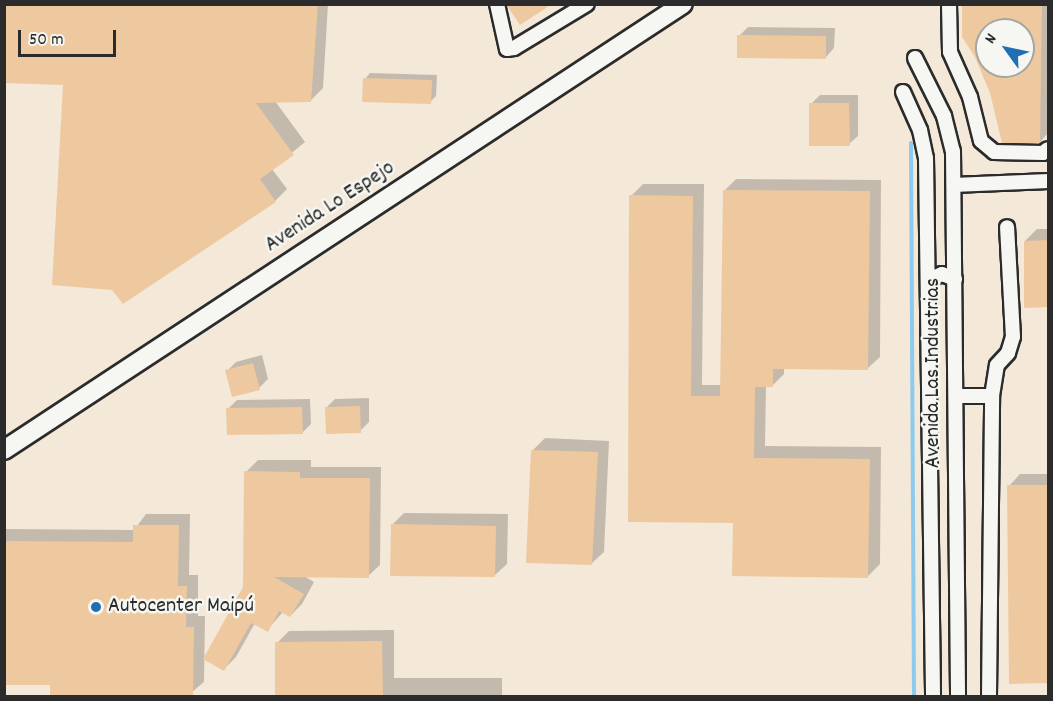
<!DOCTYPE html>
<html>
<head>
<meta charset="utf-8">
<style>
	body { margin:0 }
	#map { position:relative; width:1053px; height:701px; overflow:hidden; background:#f4e8d9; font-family:Dekko,sans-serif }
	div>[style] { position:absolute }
	.shadow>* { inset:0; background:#0003 }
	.stream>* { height:4px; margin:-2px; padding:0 2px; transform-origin:2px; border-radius:2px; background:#8ccbed }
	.building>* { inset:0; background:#eec99f }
	.roads { filter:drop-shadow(2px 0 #2b2b2b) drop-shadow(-2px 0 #2b2b2b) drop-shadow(0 2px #2b2b2b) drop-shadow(0 -2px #2b2b2b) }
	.minor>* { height:14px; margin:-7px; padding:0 7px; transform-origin:7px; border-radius:7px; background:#f6f6f2 }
	.major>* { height:18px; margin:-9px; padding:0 9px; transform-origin:9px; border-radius:9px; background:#f6f6f2 }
	.dots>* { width:16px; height:16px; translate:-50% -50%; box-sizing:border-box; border:3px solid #f6f6f2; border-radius:50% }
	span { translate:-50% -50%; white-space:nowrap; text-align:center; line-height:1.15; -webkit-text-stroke:5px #f6f6f2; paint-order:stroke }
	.street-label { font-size:22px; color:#2b2b2b }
	.poi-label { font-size:22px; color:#2b2b2b }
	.left { translate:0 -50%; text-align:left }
	.frame { position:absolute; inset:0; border:6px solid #2b2b2b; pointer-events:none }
	.north { position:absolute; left:975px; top:18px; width:60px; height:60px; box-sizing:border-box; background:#f6f6f2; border:2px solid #a5a5a2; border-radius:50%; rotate:303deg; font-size:16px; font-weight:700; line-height:24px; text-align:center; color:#2b2b2b }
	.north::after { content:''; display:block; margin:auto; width:21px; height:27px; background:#1f6fb2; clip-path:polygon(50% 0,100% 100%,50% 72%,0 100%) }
	.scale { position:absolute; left:18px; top:30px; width:98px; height:27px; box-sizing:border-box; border:3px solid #2b2b2b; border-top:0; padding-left:8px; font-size:18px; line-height:21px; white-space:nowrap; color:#2b2b2b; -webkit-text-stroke:4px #f6f6f2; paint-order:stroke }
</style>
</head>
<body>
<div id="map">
	<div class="shadow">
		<div style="clip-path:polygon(4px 4px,328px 4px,323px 88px,311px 100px,275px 101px,305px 142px,272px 169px,287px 189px,275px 201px,64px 83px)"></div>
		<div style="clip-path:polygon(evenodd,963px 4px,1048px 4px,1048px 133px,1040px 142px,992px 93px,963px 4px,987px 30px,1023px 30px,1023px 66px,987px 66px,987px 30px)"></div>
		<div style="clip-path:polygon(748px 27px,835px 28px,834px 48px,826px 57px,739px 36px)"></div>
		<div style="clip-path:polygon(370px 73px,437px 75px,436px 96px,430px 102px,365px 79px)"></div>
		<div style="clip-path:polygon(820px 95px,858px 95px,858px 136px,849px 144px,811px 104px)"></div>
		<div style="clip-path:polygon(736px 179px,881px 180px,880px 357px,868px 368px,784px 368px,784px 374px,772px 386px,766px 386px,765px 446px,881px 447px,880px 564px,868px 576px,734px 521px,630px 521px,631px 196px,643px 184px,704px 184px,702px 385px,722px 385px,724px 191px)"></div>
		<div style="clip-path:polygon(1037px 229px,1048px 229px,1048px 306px,1026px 306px,1025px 241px)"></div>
		<div style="clip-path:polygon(262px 355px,268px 379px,259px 388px,227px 371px,236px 362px)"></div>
		<div style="clip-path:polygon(369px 398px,369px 422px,360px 431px,326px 408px,335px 399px)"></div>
		<div style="clip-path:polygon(310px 399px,311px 424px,302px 433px,228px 409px,237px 400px)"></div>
		<div style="clip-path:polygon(1048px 419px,1048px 682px,1010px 682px,1009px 486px,1020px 474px,1048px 474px)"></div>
		<div style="clip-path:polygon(545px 438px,609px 441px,604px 552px,592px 563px,533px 450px)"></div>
		<div style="clip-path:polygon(258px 460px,311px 460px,311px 467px,381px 467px,380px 565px,368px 576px,304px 576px,314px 582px,302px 604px,290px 616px,283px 612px,267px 630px,255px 623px,236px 657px,224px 669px,245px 588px,246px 472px)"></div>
		<div style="clip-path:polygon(404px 513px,508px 514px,507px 564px,495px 575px,392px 525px)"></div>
		<div style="clip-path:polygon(146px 514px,190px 514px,189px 575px,198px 575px,198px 616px,205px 616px,204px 682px,187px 696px,110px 693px,110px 696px,52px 696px,52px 684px,4px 684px,4px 529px,134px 530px)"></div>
		<div style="clip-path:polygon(394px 630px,394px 678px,502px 678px,502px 696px,277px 696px,277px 643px,289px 631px)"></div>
	</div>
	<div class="stream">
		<div style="left:911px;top:143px;width:553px;rotate:89.69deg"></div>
	</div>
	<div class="building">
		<div style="clip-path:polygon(4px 4px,318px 4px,311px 102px,256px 103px,294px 155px,260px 179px,276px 202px,123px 304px,112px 290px,52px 285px,63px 85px,4px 83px)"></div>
		<div style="clip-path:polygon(506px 4px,552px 4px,520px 25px)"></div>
		<div style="clip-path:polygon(evenodd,962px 4px,1042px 4px,1040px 144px,1002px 143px,990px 93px,975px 57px,962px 37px,962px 4px,987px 30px,1023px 30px,1023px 66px,987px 66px,987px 30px)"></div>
		<div style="clip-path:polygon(737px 35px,826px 36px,826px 59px,737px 58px)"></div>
		<div style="clip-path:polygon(363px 78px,432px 80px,431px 104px,362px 102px)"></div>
		<div style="clip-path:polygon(809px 103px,849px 103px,850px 146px,809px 146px)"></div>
		<div style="clip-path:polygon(723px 190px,870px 191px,868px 370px,773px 369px,773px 387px,755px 387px,754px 458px,870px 459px,868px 578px,732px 576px,733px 523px,628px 522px,629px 195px,693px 196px,691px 396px,720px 396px)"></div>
		<div style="clip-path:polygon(1048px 240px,1048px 307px,1024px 308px,1024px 241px)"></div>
		<div style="clip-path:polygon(253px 363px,260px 390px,232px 397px,225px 370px)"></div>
		<div style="clip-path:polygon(360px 406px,361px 433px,326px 434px,325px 407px)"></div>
		<div style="clip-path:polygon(302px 407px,303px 434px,227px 435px,226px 408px)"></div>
		<div style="clip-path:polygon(531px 450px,598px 452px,592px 565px,526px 563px)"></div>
		<div style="clip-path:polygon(244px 471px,300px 472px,300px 478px,370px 478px,369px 578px,274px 577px,304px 594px,290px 617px,279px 611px,268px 632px,251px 623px,224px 671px,203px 659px,243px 587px)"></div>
		<div style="clip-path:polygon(1007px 485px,1048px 485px,1048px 683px,1009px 684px)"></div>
		<div style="clip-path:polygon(391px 524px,496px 526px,495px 577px,390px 576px)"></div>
		<div style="clip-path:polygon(133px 525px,179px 525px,178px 586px,187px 586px,186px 627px,194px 627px,193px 695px,50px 696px,50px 685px,4px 685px,4px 541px,133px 542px)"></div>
		<div style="clip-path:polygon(382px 641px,383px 696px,275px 696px,275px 642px)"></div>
	</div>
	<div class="roads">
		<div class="minor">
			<div style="left:497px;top:4px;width:46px;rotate:77.5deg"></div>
			<div style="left:507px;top:49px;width:7px;rotate:-8deg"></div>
			<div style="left:514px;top:48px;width:85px;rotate:-31.1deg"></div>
			<div style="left:949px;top:4px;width:48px;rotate:88.8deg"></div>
			<div style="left:950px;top:52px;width:49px;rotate:66deg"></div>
			<div style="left:970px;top:97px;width:45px;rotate:76deg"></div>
			<div style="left:981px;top:141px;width:17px;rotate:40deg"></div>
			<div style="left:994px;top:152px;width:49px;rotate:1.2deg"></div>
			<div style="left:1043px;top:153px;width:6px;rotate:-39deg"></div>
			<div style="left:915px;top:58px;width:65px;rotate:63.4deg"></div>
			<div style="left:944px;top:116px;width:36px;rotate:76deg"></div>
			<div style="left:953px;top:151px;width:545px;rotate:89.47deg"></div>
			<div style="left:903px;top:92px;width:42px;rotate:65.9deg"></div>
			<div style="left:920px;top:130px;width:29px;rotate:78deg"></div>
			<div style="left:926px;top:158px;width:538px;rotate:89.25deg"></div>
			<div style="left:954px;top:185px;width:94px;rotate:-2.4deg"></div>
			<div style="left:928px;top:280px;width:15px;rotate:-23deg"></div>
			<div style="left:942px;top:274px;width:14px;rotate:21deg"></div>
			<div style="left:956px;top:396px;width:36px"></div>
			<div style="left:989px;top:696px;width:300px;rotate:-89.4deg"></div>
			<div style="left:992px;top:396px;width:31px;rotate:-81deg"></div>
			<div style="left:997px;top:365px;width:16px;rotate:-47deg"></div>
			<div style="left:1008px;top:353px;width:17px;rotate:-73deg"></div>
			<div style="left:1013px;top:337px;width:110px;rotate:-93.1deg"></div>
		</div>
		<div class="major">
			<div style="left:4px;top:450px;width:812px;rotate:-33.3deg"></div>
		</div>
	</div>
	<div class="dots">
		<div style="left:96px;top:607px;background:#1f6fb2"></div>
	</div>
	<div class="street-label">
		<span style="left:330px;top:207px;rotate:-33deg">Avenida Lo Espejo</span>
		<span style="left:934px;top:373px;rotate:-90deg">Avenida Las Industrias</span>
	</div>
	<div class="poi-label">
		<span class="left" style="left:108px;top:607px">Autocenter Maipú</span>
	</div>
	<div class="frame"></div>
	<div class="north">N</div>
	<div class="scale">50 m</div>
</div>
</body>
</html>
